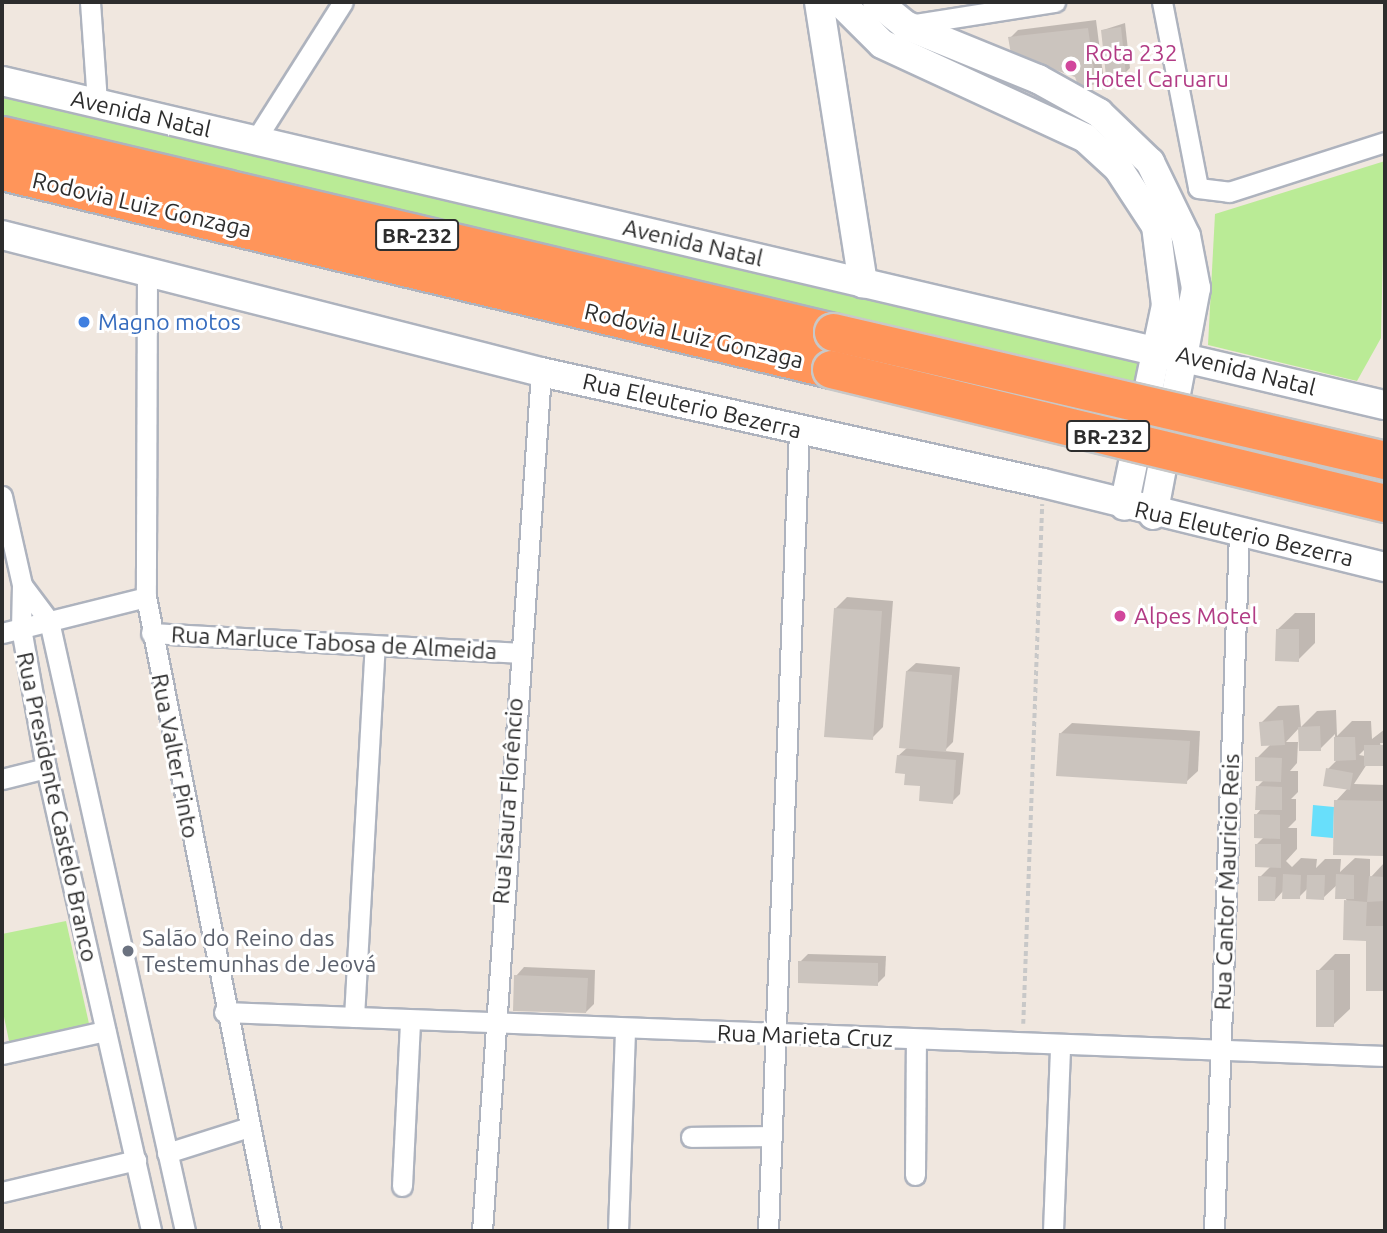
<!DOCTYPE html>
<html>
<head>
<meta charset="utf-8">
<style>
	body { margin:0 }
	#map { position:relative; width:1387px; height:1233px; overflow:hidden; background:#f0e7df; font-family:Ubuntu,sans-serif }
	div>[style] { position:absolute }
	.green>* { inset:0; background:#baeb96 }
	.water>* { inset:0; background:#68dffb }
	.shadow>* { inset:0; background:#0003 }
	.building>* { inset:0; background:#cbc4be }
	.path>* { height:3.5px; margin-top:-1.75px; transform-origin:0; background:repeating-linear-gradient(90deg,#c8c8c8 0 5px,transparent 0 8.5px) }
	.roads { filter:drop-shadow(2px 0 #aeb3be) drop-shadow(-2px 0 #aeb3be) drop-shadow(0 2px #aeb3be) drop-shadow(0 -2px #aeb3be) }
	.street>* { height:19px; margin:-9.5px; padding:0 9.5px; transform-origin:9.5px; border-radius:9.5px; background:#fff }
	.secondary>* { height:28px; margin:-14px; padding:0 14px; transform-origin:14px; border-radius:14px; background:#fff }
	.highway>* { height:37px; margin:-18.5px; padding:0 18.5px; transform-origin:18.5px; border-radius:18.5px; background:#ff955a }
	.bridges { filter:drop-shadow(2px 0 #c8c8c8) drop-shadow(-2px 0 #c8c8c8) drop-shadow(0 2px #c8c8c8) drop-shadow(0 -2px #c8c8c8) }
	.highway-bridge>* { height:37px; margin:-18.5px; padding:0 18.5px; transform-origin:18.5px; border-radius:18.5px; background:#ff955a }
	.dots>* { width:19px; height:19px; translate:-50% -50%; box-sizing:border-box; border:4px solid #fff; border-radius:50% }
	span { translate:-50% -50%; white-space:nowrap; text-align:center; line-height:1.15; -webkit-text-stroke:6px #fff; paint-order:stroke }
	.shield-label span { padding:2px 5px; background:#fff; border:2px solid; border-radius:5px; -webkit-text-stroke-width:0 }
	.shield-label { font-size:21px; color:#2d2d2d; font-weight:700 }
	.hotel-label { font-size:23px; color:#b23c85 }
	.left { translate:0 -50%; text-align:left }
	.street-label { font-size:23px; color:#2d2d2d }
	.shop-label { font-size:23px; color:#366cbe }
	.worship-label { font-size:23px; color:#5b616d }
	.frame { position:absolute; inset:0; border:4px solid #2d2d2d; pointer-events:none }
</style>
</head>
<body>
<div id="map">
	<div class="green">
		<div style="clip-path:polygon(2px 86px,1147px 357px,1141px 404px,2px 124px)"></div>
		<div style="clip-path:polygon(1385px 161px,1381px 338px,1357px 381px,1208px 345px,1215px 214px)"></div>
		<div style="clip-path:polygon(66px 921px,90px 1028px,10px 1046px,2px 1007px,2px 934px)"></div>
	</div>
	<div class="water">
		<div style="clip-path:polygon(1313px 805px,1334px 807px,1333px 838px,1311px 836px)"></div>
	</div>
	<div class="shadow">
		<div style="clip-path:polygon(1096px 20px,1103px 74px,1095px 82px,1010px 38px,1018px 30px)"></div>
		<div style="clip-path:polygon(1125px 23px,1130px 68px,1125px 73px,1103px 30px)"></div>
		<div style="clip-path:polygon(847px 597px,893px 601px,883px 727px,872px 738px,835px 609px)"></div>
		<div style="clip-path:polygon(1295px 613px,1315px 613px,1315px 643px,1298px 660px,1278px 629px)"></div>
		<div style="clip-path:polygon(916px 663px,960px 667px,953px 742px,944px 751px,964px 753px,960px 794px,952px 802px,907px 772px,898px 756px,908px 747px,907px 671px)"></div>
		<div style="clip-path:polygon(evenodd,1299px 705px,1301px 727px,1317px 711px,1336px 710px,1337px 736px,1352px 721px,1371px 721px,1372px 739px,1385px 729px,1385px 743px,1380px 743px,1385px 764px,1367px 764px,1354px 784px,1385px 785px,1385px 855px,1334px 853px,1336px 801px,1348px 788px,1328px 769px,1336px 761px,1335px 734px,1320px 749px,1300px 727px,1286px 742px,1298px 742px,1297px 763px,1290px 771px,1298px 771px,1298px 792px,1291px 799px,1296px 799px,1296px 820px,1288px 828px,1297px 828px,1297px 849px,1286px 861px,1292px 867px,1301px 858px,1317px 859px,1316px 868px,1325px 859px,1341px 859px,1340px 872px,1355px 858px,1370px 859px,1370px 878px,1385px 862px,1385px 989px,1368px 989px,1367px 939px,1338px 884px,1323px 898px,1308px 888px,1299px 897px,1284px 890px,1275px 900px,1260px 877px,1271px 866px,1257px 844px,1264px 837px,1256px 815px,1262px 808px,1257px 787px,1265px 779px,1257px 758px,1271px 744px,1261px 723px,1278px 706px,1299px 705px,1366px 748px,1365px 756px,1359px 755px,1366px 748px)"></div>
		<div style="clip-path:polygon(1072px 723px,1200px 731px,1198px 771px,1186px 782px,1060px 734px)"></div>
		<div style="clip-path:polygon(808px 954px,886px 956px,885px 976px,877px 984px,800px 962px)"></div>
		<div style="clip-path:polygon(1335px 954px,1350px 954px,1350px 1009px,1333px 1025px,1318px 971px)"></div>
		<div style="clip-path:polygon(524px 967px,595px 970px,594px 1004px,586px 1012px,516px 976px)"></div>
	</div>
	<div class="building">
		<div style="clip-path:polygon(1121px 27px,1126px 75px,1106px 76px,1101px 30px)"></div>
		<div style="clip-path:polygon(1088px 28px,1096px 84px,1079px 88px,1075px 77px,1011px 54px,1008px 37px)"></div>
		<div style="clip-path:polygon(834px 608px,882px 611px,873px 740px,824px 737px)"></div>
		<div style="clip-path:polygon(1276px 629px,1299px 629px,1299px 662px,1275px 661px)"></div>
		<div style="clip-path:polygon(906px 671px,952px 675px,946px 752px,899px 748px)"></div>
		<div style="clip-path:polygon(1283px 720px,1285px 745px,1261px 746px,1259px 722px)"></div>
		<div style="clip-path:polygon(1320px 726px,1321px 751px,1299px 751px,1298px 727px)"></div>
		<div style="clip-path:polygon(1059px 733px,1190px 741px,1187px 784px,1056px 776px)"></div>
		<div style="clip-path:polygon(1334px 737px,1355px 737px,1356px 760px,1334px 761px)"></div>
		<div style="clip-path:polygon(1364px 745px,1385px 745px,1385px 766px,1364px 766px)"></div>
		<div style="clip-path:polygon(897px 755px,956px 760px,953px 804px,919px 801px,920px 786px,904px 785px,905px 774px,895px 773px)"></div>
		<div style="clip-path:polygon(1255px 757px,1282px 758px,1281px 782px,1255px 781px)"></div>
		<div style="clip-path:polygon(1326px 768px,1353px 773px,1350px 790px,1323px 786px)"></div>
		<div style="clip-path:polygon(1256px 786px,1282px 787px,1282px 810px,1255px 810px)"></div>
		<div style="clip-path:polygon(1334px 800px,1385px 801px,1385px 856px,1333px 855px)"></div>
		<div style="clip-path:polygon(1254px 814px,1280px 815px,1280px 839px,1254px 838px)"></div>
		<div style="clip-path:polygon(1255px 844px,1281px 844px,1281px 868px,1255px 867px)"></div>
		<div style="clip-path:polygon(1283px 874px,1301px 875px,1300px 899px,1282px 899px)"></div>
		<div style="clip-path:polygon(1336px 874px,1354px 875px,1354px 899px,1335px 899px)"></div>
		<div style="clip-path:polygon(1307px 875px,1325px 875px,1324px 900px,1306px 899px)"></div>
		<div style="clip-path:polygon(1258px 876px,1276px 877px,1275px 901px,1258px 901px)"></div>
		<div style="clip-path:polygon(1369px 876px,1385px 877px,1385px 901px,1367px 902px)"></div>
		<div style="clip-path:polygon(1344px 900px,1367px 902px,1366px 926px,1385px 926px,1385px 991px,1366px 991px,1366px 941px,1343px 940px)"></div>
		<div style="clip-path:polygon(798px 961px,878px 963px,878px 986px,798px 983px)"></div>
		<div style="clip-path:polygon(1316px 970px,1334px 970px,1334px 1027px,1316px 1027px)"></div>
		<div style="clip-path:polygon(514px 975px,588px 978px,586px 1013px,513px 1011px)"></div>
	</div>
	<div class="path">
		<div style="left:1023px;top:1024px;width:520px;rotate:-87.91deg"></div>
	</div>
	<div class="roads">
		<div class="street">
			<div style="left:90px;top:2px;width:101px;rotate:86deg"></div>
			<div style="left:1162px;top:2px;width:189px;rotate:79deg"></div>
			<div style="left:1198px;top:188px;width:31px;rotate:7deg"></div>
			<div style="left:1229px;top:192px;width:164px;rotate:-17.8deg"></div>
			<div style="left:909px;top:25px;width:148px;rotate:-9deg"></div>
			<div style="left:256px;top:139px;width:162px;rotate:-57.6deg"></div>
			<div style="left:147px;top:273px;width:324px;rotate:90.2deg"></div>
			<div style="left:146px;top:597px;width:646px;rotate:78.85deg"></div>
			<div style="left:2px;top:496px;width:91px;rotate:77.3deg"></div>
			<div style="left:22px;top:585px;width:43px;rotate:91.3deg"></div>
			<div style="left:21px;top:628px;width:142px;rotate:79.9deg"></div>
			<div style="left:46px;top:768px;width:475px;rotate:77.2deg"></div>
			<div style="left:22px;top:585px;width:45px;rotate:53.1deg"></div>
			<div style="left:49px;top:621px;width:625px;rotate:77.43deg"></div>
			<div style="left:2px;top:633px;width:148px;rotate:-14deg"></div>
			<div style="left:151px;top:633px;width:367px;rotate:3.1deg"></div>
			<div style="left:2px;top:779px;width:45px;rotate:-14deg"></div>
			<div style="left:224px;top:1012px;width:1162px;rotate:2.17deg"></div>
			<div style="left:354px;top:1017px;width:371px;rotate:-86.8deg"></div>
			<div style="left:2px;top:1054px;width:106px;rotate:-12.6deg"></div>
			<div style="left:691px;top:1137px;width:77px;rotate:-0.7deg"></div>
			<div style="left:167px;top:1153px;width:86px;rotate:-17.6deg"></div>
			<div style="left:915px;top:1175px;width:136px;rotate:-89.6deg"></div>
			<div style="left:402px;top:1186px;width:166px;rotate:-87.2deg"></div>
			<div style="left:2px;top:1192px;width:138px;rotate:-13.4deg"></div>
			<div style="left:482px;top:1231px;width:861px;rotate:-86.07deg"></div>
			<div style="left:618px;top:1231px;width:201px;rotate:-88deg"></div>
			<div style="left:768px;top:1231px;width:801px;rotate:-87.78deg"></div>
			<div style="left:1053px;top:1231px;width:186px;rotate:-87.8deg"></div>
			<div style="left:1214px;top:1231px;width:699px;rotate:-87.95deg"></div>
		</div>
		<div class="secondary">
			<div style="left:819px;top:2px;width:285px;rotate:81.1deg"></div>
			<div style="left:840px;top:2px;width:59px;rotate:45deg"></div>
			<div style="left:882px;top:44px;width:224px;rotate:24.8deg"></div>
			<div style="left:1085px;top:138px;width:45px;rotate:42.3deg"></div>
			<div style="left:1118px;top:168px;width:69px;rotate:56.8deg"></div>
			<div style="left:1156px;top:226px;width:80px;rotate:82.8deg"></div>
			<div style="left:1166px;top:305px;width:205px;rotate:101.8deg"></div>
			<div style="left:877px;top:2px;width:36px;rotate:39deg"></div>
			<div style="left:905px;top:25px;width:144px;rotate:22.1deg"></div>
			<div style="left:1038px;top:79px;width:70px;rotate:29.1deg"></div>
			<div style="left:1099px;top:113px;width:71px;rotate:43.9deg"></div>
			<div style="left:1150px;top:162px;width:82px;rotate:64.1deg"></div>
			<div style="left:1186px;top:236px;width:53px;rotate:79.1deg"></div>
			<div style="left:1196px;top:288px;width:231px;rotate:100.7deg"></div>
			<div style="left:2px;top:81px;width:1420px;rotate:13.19deg"></div>
			<div style="left:2px;top:235px;width:556px;rotate:14.26deg"></div>
			<div style="left:541px;top:372px;width:514px;rotate:12.47deg"></div>
			<div style="left:1043px;top:483px;width:352px;rotate:13.8deg"></div>
		</div>
		<div class="highway">
			<div style="left:2px;top:135px;width:854px;rotate:13.34deg"></div>
			<div style="left:2px;top:171px;width:852px;rotate:13.43deg"></div>
		</div>
	</div>
	<div class="bridges">
		<div class="highway-bridge">
			<div style="left:833px;top:332px;width:567px;rotate:13.06deg"></div>
			<div style="left:831px;top:369px;width:570px;rotate:13.6deg"></div>
		</div>
	</div>
	<div class="dots">
		<div style="left:1071px;top:66px;background:#d1479c"></div>
		<div style="left:84px;top:322px;background:#3f7fe0"></div>
		<div style="left:1120px;top:616px;background:#d1479c"></div>
		<div style="left:128px;top:951px;background:#6b7280"></div>
	</div>
	<div class="shield-label">
		<span style="left:417px;top:235px">BR-232</span>
		<span style="left:1108px;top:436px">BR-232</span>
	</div>
	<div class="hotel-label">
		<span class="left" style="left:1085px;top:66px">Rota 232<br>Hotel Caruaru</span>
		<span class="left" style="left:1134px;top:616px">Alpes Motel</span>
	</div>
	<div class="street-label">
		<span style="left:141px;top:114px;rotate:13deg">Avenida Natal</span>
		<span style="left:142px;top:205px;rotate:13deg">Rodovia Luiz Gonzaga</span>
		<span style="left:693px;top:243px;rotate:13deg">Avenida Natal</span>
		<span style="left:694px;top:336px;rotate:13deg">Rodovia Luiz Gonzaga</span>
		<span style="left:1246px;top:371px;rotate:14deg">Avenida Natal</span>
		<span style="left:692px;top:406px;rotate:13deg">Rua Eleuterio Bezerra</span>
		<span style="left:1244px;top:534px;rotate:13deg">Rua Eleuterio Bezerra</span>
		<span style="left:334px;top:643px;rotate:3deg">Rua Marluce Tabosa de Almeida</span>
		<span style="left:175px;top:756px;rotate:79deg">Rua Valter Pinto</span>
		<span style="left:508px;top:801px;rotate:-86deg">Rua Isaura Florêncio</span>
		<span style="left:57px;top:807px;rotate:78deg">Rua Presidente Castelo Branco</span>
		<span style="left:1227px;top:882px;rotate:-88deg">Rua Cantor Mauricio Reis</span>
		<span style="left:805px;top:1036px;rotate:2deg">Rua Marieta Cruz</span>
	</div>
	<div class="shop-label">
		<span class="left" style="left:98px;top:322px">Magno motos</span>
	</div>
	<div class="worship-label">
		<span class="left" style="left:142px;top:951px">Salão do Reino das<br>Testemunhas de Jeová</span>
	</div>
	<div class="frame"></div>
</div>
</body>
</html>
